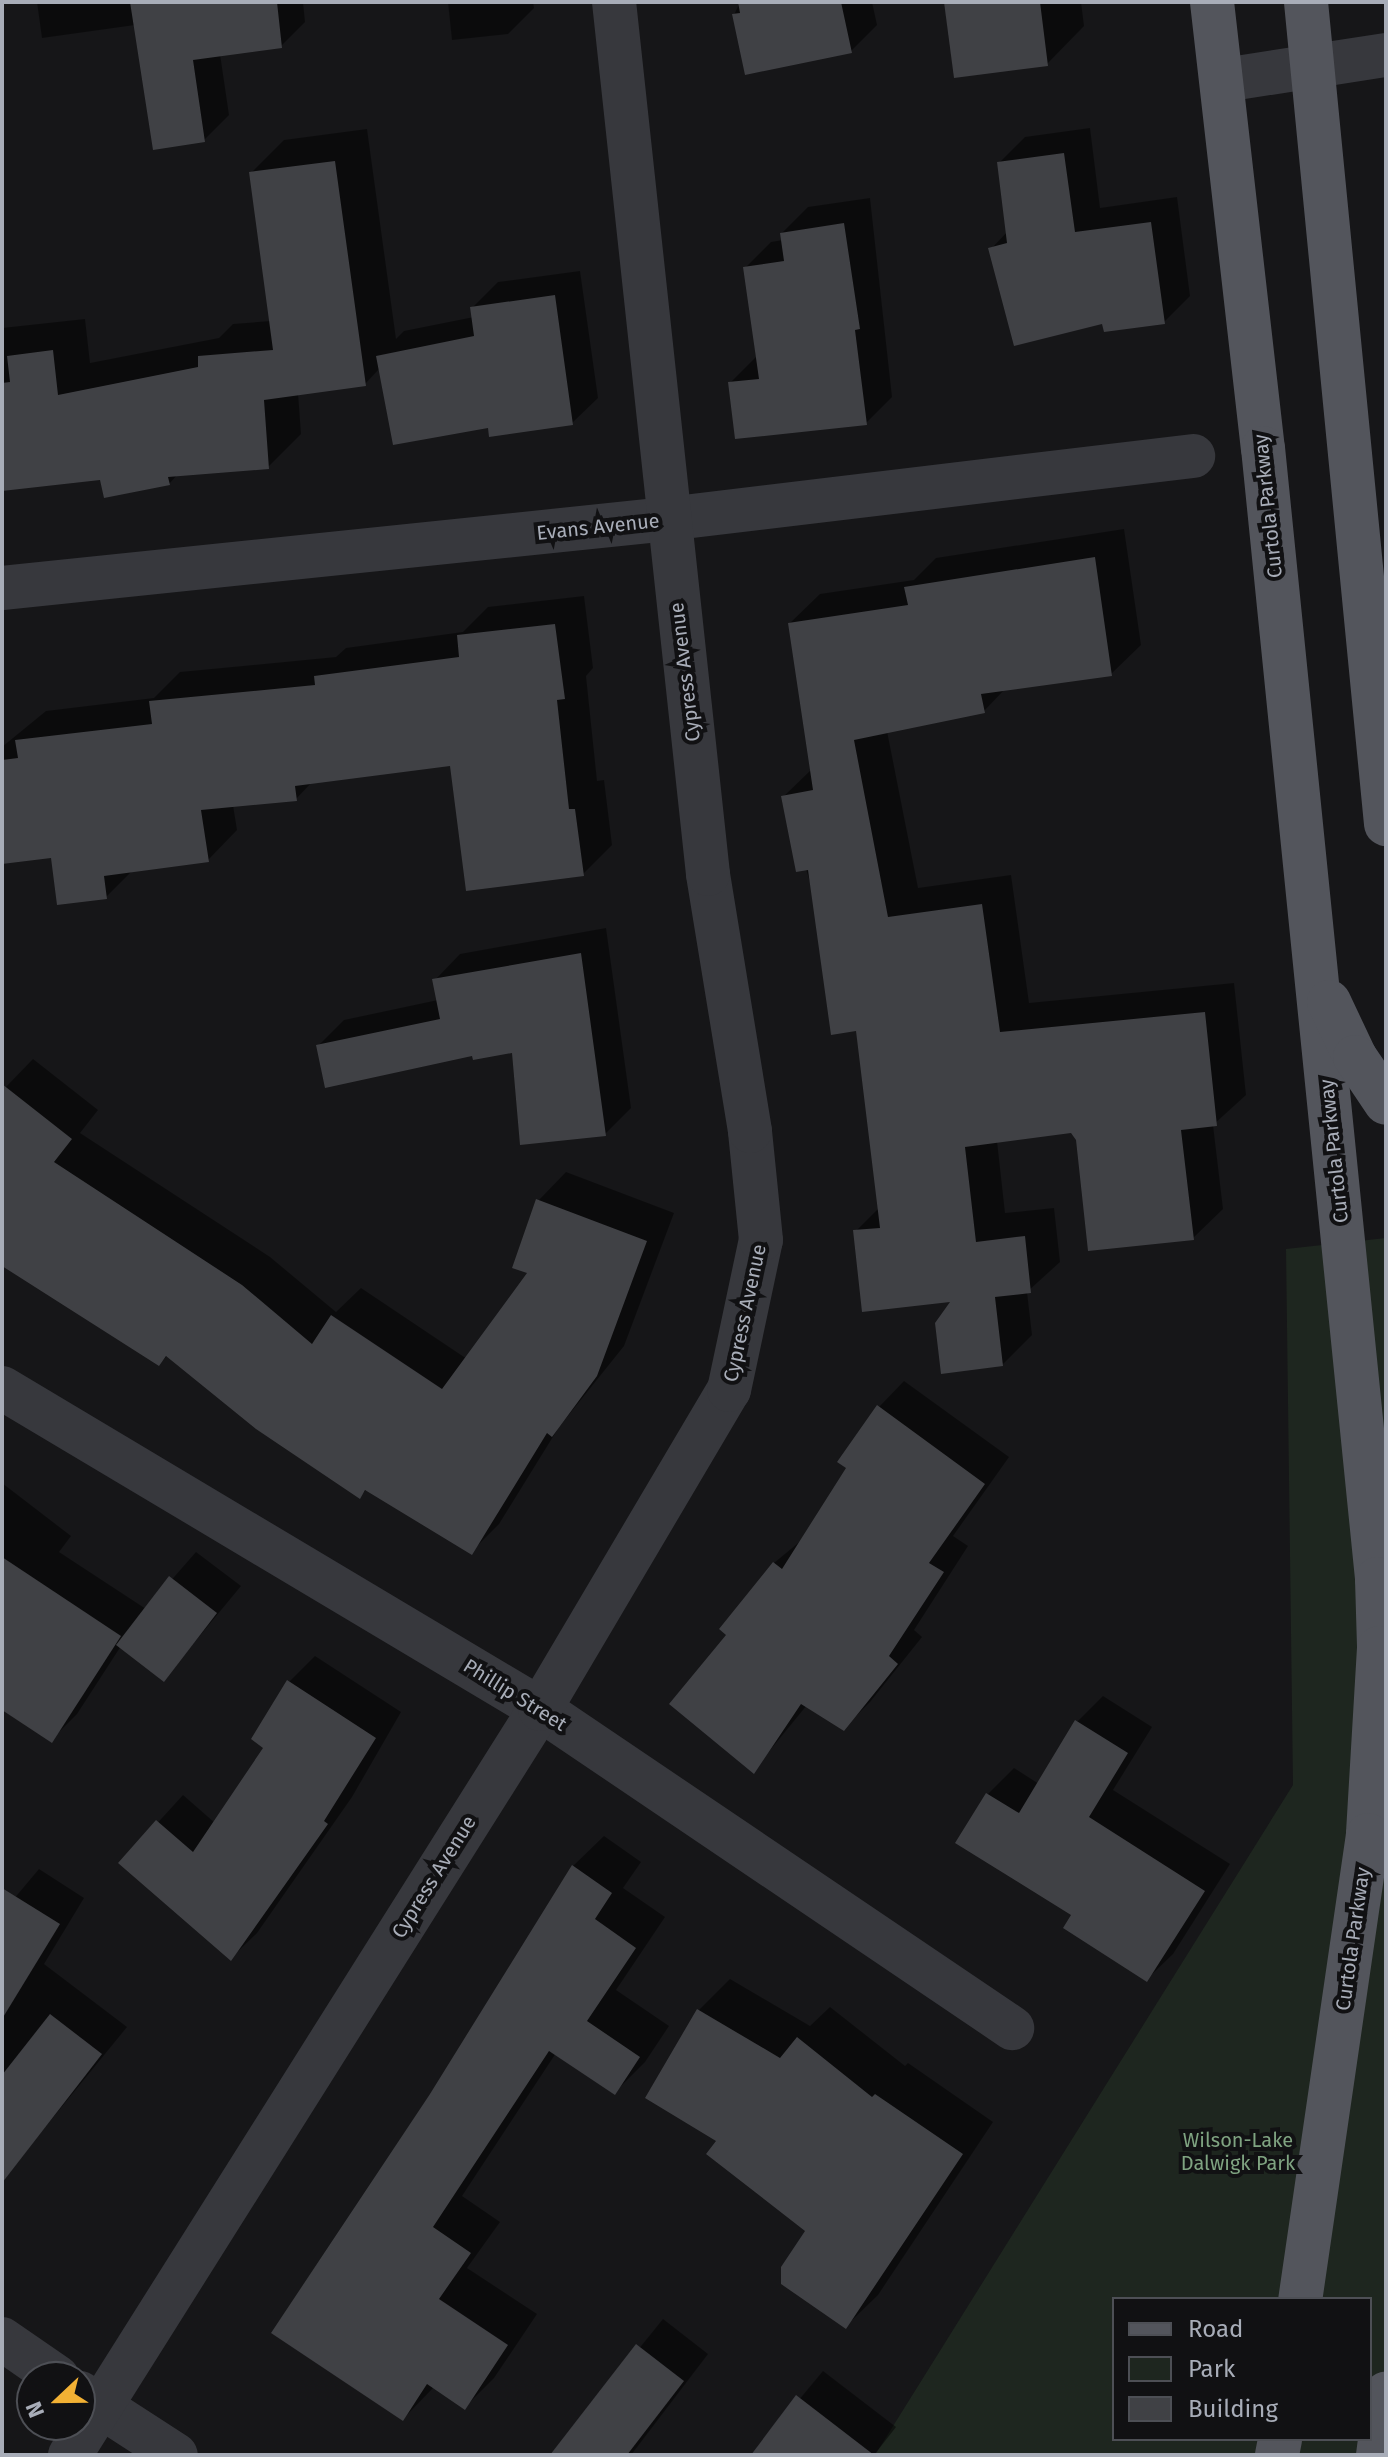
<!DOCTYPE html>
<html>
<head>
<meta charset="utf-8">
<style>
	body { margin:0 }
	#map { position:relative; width:1388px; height:2457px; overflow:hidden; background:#161618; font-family:"Fira Sans",sans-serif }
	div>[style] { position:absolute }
	.green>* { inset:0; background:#1e261f }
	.shadow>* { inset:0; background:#0007 }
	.building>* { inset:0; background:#404145 }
	.minor>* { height:44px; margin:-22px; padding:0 22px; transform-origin:22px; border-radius:22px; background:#37383d }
	.major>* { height:44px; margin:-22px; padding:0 22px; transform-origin:22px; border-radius:22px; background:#53555c }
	span { translate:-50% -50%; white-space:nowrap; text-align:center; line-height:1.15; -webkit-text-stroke:8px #111113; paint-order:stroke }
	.street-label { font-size:20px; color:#a8adb8 }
	.park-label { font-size:20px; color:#7fa381 }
	.frame { position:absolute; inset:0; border:4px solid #a8adb8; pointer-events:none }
	.legend { position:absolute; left:1112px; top:2297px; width:260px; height:144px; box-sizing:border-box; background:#111113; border:2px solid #4d4f55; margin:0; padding:10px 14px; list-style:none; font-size:24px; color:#a8adb8 }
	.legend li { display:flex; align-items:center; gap:16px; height:40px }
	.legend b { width:40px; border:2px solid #4d4f55 }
	.north { position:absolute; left:16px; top:2361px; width:80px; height:80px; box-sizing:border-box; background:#111113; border:2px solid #4d4f55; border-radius:50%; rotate:248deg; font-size:22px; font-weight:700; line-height:32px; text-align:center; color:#a8adb8 }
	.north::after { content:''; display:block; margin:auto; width:28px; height:36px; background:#f2b134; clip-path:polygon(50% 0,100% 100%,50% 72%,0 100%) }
</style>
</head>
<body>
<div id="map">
	<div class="green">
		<div style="clip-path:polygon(evenodd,1386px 1238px,1386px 2455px,875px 2455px,1293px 1785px,1286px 1249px,1386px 1238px,1114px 2299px,1370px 2299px,1370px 2439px,1114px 2439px,1114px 2299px)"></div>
	</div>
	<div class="shadow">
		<div style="clip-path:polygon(37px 2px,303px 2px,305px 22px,281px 46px,220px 54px,229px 115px,204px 140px,135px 25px,42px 38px)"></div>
		<div style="clip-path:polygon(448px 2px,533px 2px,534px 8px,508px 34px,452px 40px)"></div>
		<div style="clip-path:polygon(740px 2px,872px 2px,877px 25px,851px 51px,734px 15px)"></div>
		<div style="clip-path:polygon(946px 2px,1081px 2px,1084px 26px,1047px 64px)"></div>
		<div style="clip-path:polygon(1090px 128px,1100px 208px,1177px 197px,1190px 296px,1164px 322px,1104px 321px,991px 249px,1008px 231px,999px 163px,1025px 137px)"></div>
		<div style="clip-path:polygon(367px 129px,396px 339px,404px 331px,474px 317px,472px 308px,498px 282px,580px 271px,598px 398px,572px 423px,489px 425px,380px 368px,365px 384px,298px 393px,301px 434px,268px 467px,178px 474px,169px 484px,102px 478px,2px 489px,2px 328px,85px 319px,90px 363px,219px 338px,233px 324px,271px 321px,251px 173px,284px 140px)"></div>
		<div style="clip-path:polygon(870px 198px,892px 397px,866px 423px,730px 383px,756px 357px,745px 268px,771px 242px,783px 240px,782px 233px,808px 207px)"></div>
		<div style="clip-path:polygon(1124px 529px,1141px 645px,1111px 674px,1006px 688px,984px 711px,887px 731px,918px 888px,1011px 875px,1029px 1003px,1234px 983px,1246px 1095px,1213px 1125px,1223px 1209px,1193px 1238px,1072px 1131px,997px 1141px,1005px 1213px,1054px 1208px,1060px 1262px,1027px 1292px,1032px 1335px,1003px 1364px,955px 1300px,856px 1231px,880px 1207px,857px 1029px,783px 797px,812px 769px,790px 623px,820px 594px,914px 580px,936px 558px)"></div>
		<div style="clip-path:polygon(584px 596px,593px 668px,586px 676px,597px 781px,604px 780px,612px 845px,583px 874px,452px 763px,313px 781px,296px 799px,233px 805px,237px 830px,208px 860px,133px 870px,106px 897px,53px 856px,2px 862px,2px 747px,46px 711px,154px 698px,180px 672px,336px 657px,346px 648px,463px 632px,488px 607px)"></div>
		<div style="clip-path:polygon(606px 928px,631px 1108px,605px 1134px,514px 1051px,318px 1046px,344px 1020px,438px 1000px,435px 980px,460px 954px)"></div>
		<div style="clip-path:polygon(33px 1059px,98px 1110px,80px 1133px,270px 1257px,336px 1312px,361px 1288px,467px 1359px,530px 1272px,538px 1201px,566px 1172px,674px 1213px,624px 1346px,559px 1427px,499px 1524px,471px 1552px,367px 1489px,360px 1496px,168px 1355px,159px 1364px,2px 1259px,2px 1091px)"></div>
		<div style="clip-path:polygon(904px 1381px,1009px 1457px,953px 1536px,968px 1546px,914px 1630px,922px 1637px,870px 1702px,844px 1728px,807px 1705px,753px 1771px,729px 1635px,722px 1629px,774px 1563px,803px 1539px,848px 1468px,879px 1407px)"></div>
		<div style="clip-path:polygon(2px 1483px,71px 1536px,59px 1552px,146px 1609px,196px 1552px,241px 1586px,164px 1679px,121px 1646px,77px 1714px,51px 1740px,2px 1707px)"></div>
		<div style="clip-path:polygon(315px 1656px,401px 1712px,352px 1797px,257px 1933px,231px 1958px,121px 1863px,183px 1795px,215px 1823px,266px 1747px,289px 1682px)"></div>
		<div style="clip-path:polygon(1103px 1696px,1152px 1727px,1113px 1790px,1230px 1864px,1173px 1954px,1147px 1979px,1074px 1914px,958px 1843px,988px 1794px,1014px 1768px,1039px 1784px,1077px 1722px)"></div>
		<div style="clip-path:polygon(604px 1836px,641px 1862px,623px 1888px,665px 1917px,616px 1990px,669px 2026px,645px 2062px,615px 2092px,556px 2053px,462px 2196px,500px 2222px,467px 2268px,537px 2314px,494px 2378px,464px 2408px,434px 2387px,403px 2419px,431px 2095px,573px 1866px)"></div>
		<div style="clip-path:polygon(39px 1869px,84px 1898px,44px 1964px,127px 2027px,15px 2164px,2px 2154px,2px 1913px)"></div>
		<div style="clip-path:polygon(730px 1979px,810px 2026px,830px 2007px,905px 2066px,908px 2063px,993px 2122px,878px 2295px,846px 2326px,808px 2231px,719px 2141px,699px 2010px)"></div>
		<div style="clip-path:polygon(663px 2319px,708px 2354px,631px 2455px,553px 2455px)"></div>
		<div style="clip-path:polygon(823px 2371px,896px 2427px,874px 2455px,753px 2455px)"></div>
	</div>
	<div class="building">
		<div style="clip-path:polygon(130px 2px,277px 2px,282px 48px,193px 60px,205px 142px,153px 150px)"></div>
		<div style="clip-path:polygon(738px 2px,841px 2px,852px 53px,745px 75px,732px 14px,740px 13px)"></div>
		<div style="clip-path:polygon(944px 2px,1040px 2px,1048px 66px,954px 78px)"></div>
		<div style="clip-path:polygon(1064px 153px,1075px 232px,1151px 222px,1165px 324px,1104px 332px,1102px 324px,1014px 346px,988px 248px,1007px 243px,997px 162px)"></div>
		<div style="clip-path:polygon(335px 161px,366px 386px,264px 400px,269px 469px,168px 477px,170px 485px,104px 498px,100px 480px,2px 491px,2px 383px,10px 382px,7px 356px,53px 350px,58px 395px,198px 367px,198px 356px,273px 350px,249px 172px)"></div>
		<div style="clip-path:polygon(844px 223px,860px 329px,855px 330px,867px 425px,735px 439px,728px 382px,759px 379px,743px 267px,784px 261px,780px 233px)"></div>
		<div style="clip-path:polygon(555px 295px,573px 425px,489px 437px,488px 428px,393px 445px,376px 356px,474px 336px,470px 307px)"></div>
		<div style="clip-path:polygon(1095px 557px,1112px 676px,981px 694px,985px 713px,854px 740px,888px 917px,982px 904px,1000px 1032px,1205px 1012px,1217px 1126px,1181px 1130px,1194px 1240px,1088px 1251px,1076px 1140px,1071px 1133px,965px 1147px,976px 1242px,1025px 1236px,1031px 1293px,995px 1297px,1003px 1366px,941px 1374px,935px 1323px,950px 1302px,862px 1312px,853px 1230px,880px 1228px,856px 1031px,831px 1035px,808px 870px,796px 872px,781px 796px,813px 790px,788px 623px,908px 605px,904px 587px)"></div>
		<div style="clip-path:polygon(555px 624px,565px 699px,557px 700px,569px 809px,575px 809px,584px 876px,466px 891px,450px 766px,295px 786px,297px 801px,201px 810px,209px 862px,104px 876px,107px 899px,57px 905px,51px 858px,2px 864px,2px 760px,18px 758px,15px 740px,152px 724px,149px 701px,315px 685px,314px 676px,459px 657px,457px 635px)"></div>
		<div style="clip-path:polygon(581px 953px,606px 1136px,520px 1145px,512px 1053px,473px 1060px,472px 1056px,325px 1088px,316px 1045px,440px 1019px,432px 979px)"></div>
		<div style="clip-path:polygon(2px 1084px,72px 1139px,54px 1162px,242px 1285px,312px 1344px,331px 1315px,442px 1389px,527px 1273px,512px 1268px,536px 1199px,647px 1241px,597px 1376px,552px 1437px,547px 1433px,472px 1555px,365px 1490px,360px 1499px,256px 1429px,166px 1356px,159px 1366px,2px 1266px)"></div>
		<div style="clip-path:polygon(877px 1405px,985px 1484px,929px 1563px,944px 1572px,889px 1656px,898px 1664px,844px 1731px,801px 1704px,754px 1774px,669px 1704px,726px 1635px,719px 1629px,773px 1562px,782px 1569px,846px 1468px,837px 1462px)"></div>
		<div style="clip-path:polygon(2px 1557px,121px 1636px,52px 1743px,2px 1710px)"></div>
		<div style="clip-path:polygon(169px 1576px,217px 1613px,164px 1682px,116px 1645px)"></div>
		<div style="clip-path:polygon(287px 1680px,376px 1738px,324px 1821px,328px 1824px,231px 1961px,118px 1863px,156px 1820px,193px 1852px,263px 1748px,251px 1739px)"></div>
		<div style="clip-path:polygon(1075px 1720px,1128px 1753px,1089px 1817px,1205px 1891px,1147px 1982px,1063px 1928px,1071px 1915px,955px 1843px,986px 1793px,1019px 1813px)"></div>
		<div style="clip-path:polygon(572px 1865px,612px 1893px,595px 1919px,636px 1948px,587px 2021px,640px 2057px,615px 2095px,549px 2051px,433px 2227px,471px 2253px,439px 2299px,508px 2345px,465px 2410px,427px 2384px,403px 2421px,271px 2333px,430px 2094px)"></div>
		<div style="clip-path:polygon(2px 1888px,60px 1924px,2px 2019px)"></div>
		<div style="clip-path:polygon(697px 2009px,780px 2058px,797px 2037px,872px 2097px,875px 2094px,963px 2154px,846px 2329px,781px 2284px,781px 2267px,805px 2231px,706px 2154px,716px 2141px,645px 2098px)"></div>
		<div style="clip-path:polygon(50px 2014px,102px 2054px,2px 2183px,2px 2075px)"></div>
		<div style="clip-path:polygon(636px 2344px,684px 2381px,627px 2455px,550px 2455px)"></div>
		<div style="clip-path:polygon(796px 2395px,874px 2455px,751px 2455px)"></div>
	</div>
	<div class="minor">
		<div style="left:1224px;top:80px;width:164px;rotate:-8.8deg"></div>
		<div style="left:2px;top:588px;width:669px;rotate:-5.92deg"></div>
		<div style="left:667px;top:519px;width:530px;rotate:-6.83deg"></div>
		<div style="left:2px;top:1388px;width:626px;rotate:30.82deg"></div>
		<div style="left:540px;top:1709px;width:570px;rotate:34.05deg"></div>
		<div style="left:2px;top:2339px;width:67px;rotate:34.6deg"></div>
		<div style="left:80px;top:2393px;width:114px;rotate:32.9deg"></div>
		<div style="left:70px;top:2455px;width:882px;rotate:-57.79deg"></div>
		<div style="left:540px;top:1709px;width:371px;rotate:-59.4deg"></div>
		<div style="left:729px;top:1390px;width:153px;rotate:-78deg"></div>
		<div style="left:761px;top:1240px;width:110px;rotate:-95.8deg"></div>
		<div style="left:750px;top:1131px;width:260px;rotate:-99.3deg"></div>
		<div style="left:708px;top:874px;width:877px;rotate:-96.15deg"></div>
	</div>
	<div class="major">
		<div style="left:1212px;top:2px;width:449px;rotate:83.5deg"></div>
		<div style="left:1263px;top:448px;width:1137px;rotate:84.24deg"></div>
		<div style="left:1377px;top:1579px;width:69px;rotate:88.3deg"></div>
		<div style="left:1379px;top:1648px;width:187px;rotate:93.4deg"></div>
		<div style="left:1368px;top:1835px;width:469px;rotate:98.3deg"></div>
		<div style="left:1306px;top:2px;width:826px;rotate:84.44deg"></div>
		<div style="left:1329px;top:1002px;width:61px;rotate:64.7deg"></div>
		<div style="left:1355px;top:1057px;width:55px;rotate:56deg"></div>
		<div style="left:1277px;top:2455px;width:16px;rotate:-79deg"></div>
		<div style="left:1378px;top:2455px;width:62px;rotate:-82.5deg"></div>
	</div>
	<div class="street-label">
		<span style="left:1268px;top:506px;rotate:-96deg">Curtola Parkway</span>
		<span style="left:598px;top:527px;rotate:-6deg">Evans Avenue</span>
		<span style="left:685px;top:672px;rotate:-97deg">Cypress Avenue</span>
		<span style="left:1334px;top:1151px;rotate:-96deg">Curtola Parkway</span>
		<span style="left:745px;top:1313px;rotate:-78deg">Cypress Avenue</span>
		<span style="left:515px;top:1695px;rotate:32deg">Phillip Street</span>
		<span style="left:434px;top:1877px;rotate:-58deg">Cypress Avenue</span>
		<span style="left:1353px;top:1939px;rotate:-82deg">Curtola Parkway</span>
	</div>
	<div class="park-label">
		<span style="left:1238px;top:2152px">Wilson-Lake<br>Dalwigk Park</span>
	</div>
	<div class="frame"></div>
	<ul class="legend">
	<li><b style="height:10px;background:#53555c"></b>Road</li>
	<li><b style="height:22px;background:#1e261f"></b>Park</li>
	<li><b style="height:22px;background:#404145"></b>Building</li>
	</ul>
	<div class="north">N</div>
</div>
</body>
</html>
